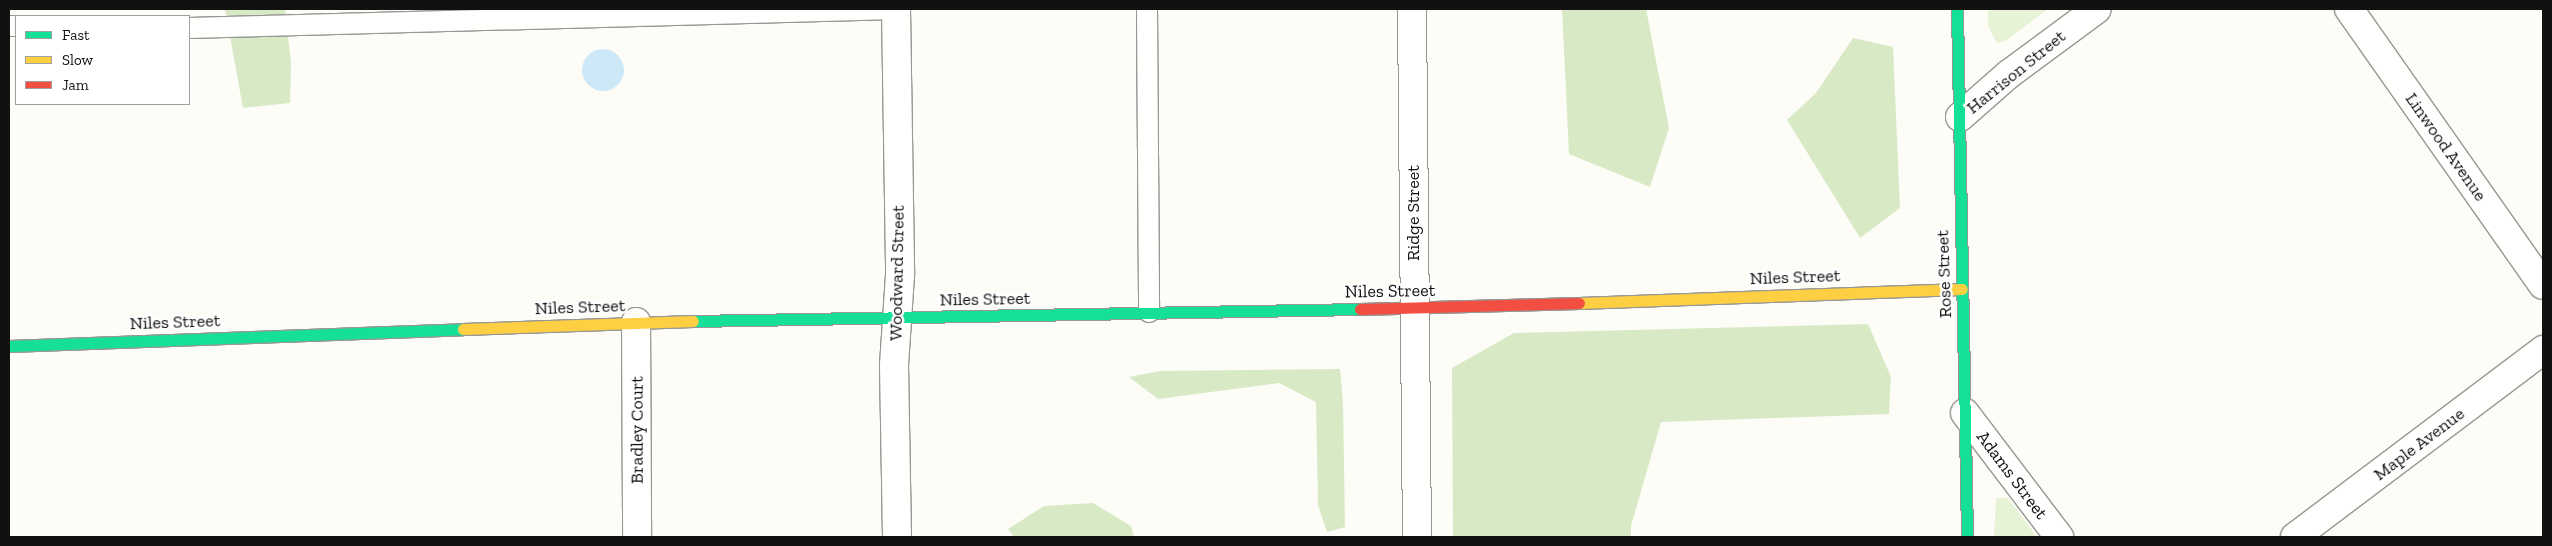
<!DOCTYPE html>
<html>
<head>
<meta charset="utf-8">
<style>
	body { margin:0 }
	#map { position:relative; width:2552px; height:546px; overflow:hidden; background:#fdfcf7; font-family:"Zilla Slab",serif }
	div>[style] { position:absolute }
	.green>* { inset:0; background:#e7f3d7 }
	.forest>* { inset:0; background:#d8eac5 }
	.water>* { inset:0; background:#cde8f7 }
	.round { border-radius:50% }
	.roads { filter:drop-shadow(1px 0 #979795) drop-shadow(-1px 0 #979795) drop-shadow(0 1px #979795) drop-shadow(0 -1px #979795) }
	.lane>* { height:20px; margin:-10px; padding:0 10px; transform-origin:10px; border-radius:10px; background:#fffffe }
	.street>* { height:28px; margin:-14px; padding:0 14px; transform-origin:14px; border-radius:14px; background:#fffffe }
	.fast>* { height:11px; margin:-5.5px; padding:0 5.5px; transform-origin:5.5px; border-radius:5.5px; background:#16e098 }
	.slow>* { height:11px; margin:-5.5px; padding:0 5.5px; transform-origin:5.5px; border-radius:5.5px; background:#ffcf43 }
	.jam>* { height:11px; margin:-5.5px; padding:0 5.5px; transform-origin:5.5px; border-radius:5.5px; background:#f24e42 }
	span { translate:-50% -50%; white-space:nowrap; text-align:center; line-height:1.15; -webkit-text-stroke:5px #fff; paint-order:stroke }
	.street-label { font-size:18px; color:#111 }
	.frame { position:absolute; inset:0; border:10px solid #111; pointer-events:none }
	.legend { position:absolute; left:15px; top:15px; width:175px; height:90px; box-sizing:border-box; background:#fff; border:1px solid #a0a0a0; margin:0; padding:6px 9px; list-style:none; font-size:15px; color:#111 }
	.legend li { display:flex; align-items:center; gap:10px; height:25px }
	.legend b { width:25px; border:1px solid #a0a0a0 }
</style>
</head>
<body>
<div id="map">
	<div class="green">
		<div style="clip-path:polygon(1988px 9px,2048px 9px,2007px 40px,1997px 43px,1988px 26px)"></div>
		<div style="clip-path:polygon(1996px 498px,2008px 498px,2037px 537px,1994px 537px)"></div>
	</div>
	<div class="forest">
		<div style="clip-path:polygon(225px 9px,285px 9px,291px 64px,290px 103px,243px 108px)"></div>
		<div style="clip-path:polygon(1562px 9px,1646px 9px,1669px 128px,1650px 187px,1569px 154px)"></div>
		<div style="clip-path:polygon(1853px 38px,1893px 47px,1900px 208px,1860px 238px,1787px 120px,1816px 93px)"></div>
		<div style="clip-path:polygon(1868px 324px,1891px 377px,1889px 414px,1661px 422px,1631px 526px,1631px 537px,1453px 537px,1452px 368px,1514px 333px)"></div>
		<div style="clip-path:polygon(1340px 369px,1343px 403px,1345px 527px,1327px 532px,1318px 505px,1316px 402px,1279px 383px,1158px 399px,1129px 377px,1160px 371px)"></div>
		<div style="clip-path:polygon(1093px 503px,1131px 526px,1134px 537px,1014px 537px,1008px 529px,1044px 506px)"></div>
	</div>
	<div class="water">
		<div class="round" style="left:582px;top:49px;width:42px;height:42px"></div>
	</div>
	<div class="roads">
		<div class="lane">
			<div style="left:1147px;top:9px;width:303px;rotate:89.6deg"></div>
			<div style="left:9px;top:26px;width:7px"></div>
			<div style="left:189px;top:28px;width:707px;rotate:-1.54deg"></div>
		</div>
		<div class="street">
			<div style="left:896px;top:9px;width:266px;rotate:89.1deg"></div>
			<div style="left:900px;top:275px;width:90px;rotate:93.8deg"></div>
			<div style="left:894px;top:365px;width:172px;rotate:89deg"></div>
			<div style="left:1412px;top:9px;width:528px;rotate:89.46deg"></div>
			<div style="left:2349px;top:9px;width:337px;rotate:54.9deg"></div>
			<div style="left:1960px;top:117px;width:65px;rotate:-41.3deg"></div>
			<div style="left:2009px;top:74px;width:109px;rotate:-36.5deg"></div>
			<div style="left:636px;top:322px;width:215px;rotate:89.7deg"></div>
			<div style="left:1965px;top:413px;width:156px;rotate:52.8deg"></div>
			<div style="left:2295px;top:537px;width:311px;rotate:-37deg"></div>
		</div>
		<div class="fast">
			<div style="left:1957px;top:9px;width:528px;rotate:88.91deg"></div>
			<div style="left:693px;top:321px;width:667px;rotate:-1.03deg"></div>
			<div style="left:9px;top:346px;width:454px;rotate:-2.1deg"></div>
		</div>
		<div class="slow">
			<div style="left:1579px;top:303px;width:383px;rotate:-2.1deg"></div>
			<div style="left:463px;top:329px;width:230px;rotate:-2deg"></div>
		</div>
		<div class="jam">
			<div style="left:1360px;top:309px;width:219px;rotate:-1.6deg"></div>
		</div>
	</div>
	<div class="street-label">
		<span style="left:2016px;top:72px;rotate:-39deg">Harrison Street</span>
		<span style="left:2446px;top:147px;rotate:55deg">Linwood Avenue</span>
		<span style="left:1413px;top:213px;rotate:-90deg">Ridge Street</span>
		<span style="left:897px;top:273px;rotate:-89deg">Woodward Street</span>
		<span style="left:1944px;top:274px;rotate:-92deg">Rose Street</span>
		<span style="left:1795px;top:277px;rotate:-2deg">Niles Street</span>
		<span style="left:1390px;top:291px;rotate:-1deg">Niles Street</span>
		<span style="left:985px;top:299px;rotate:-1deg">Niles Street</span>
		<span style="left:580px;top:307px;rotate:-2deg">Niles Street</span>
		<span style="left:175px;top:322px;rotate:-2deg">Niles Street</span>
		<span style="left:637px;top:430px;rotate:-90deg">Bradley Court</span>
		<span style="left:2419px;top:444px;rotate:-37deg">Maple Avenue</span>
		<span style="left:2012px;top:475px;rotate:53deg">Adams Street</span>
	</div>
	<div class="frame"></div>
	<ul class="legend">
	<li><b style="height:6px;background:#16e098"></b>Fast</li>
	<li><b style="height:6px;background:#ffcf43"></b>Slow</li>
	<li><b style="height:6px;background:#f24e42"></b>Jam</li>
	</ul>
</div>
</body>
</html>
